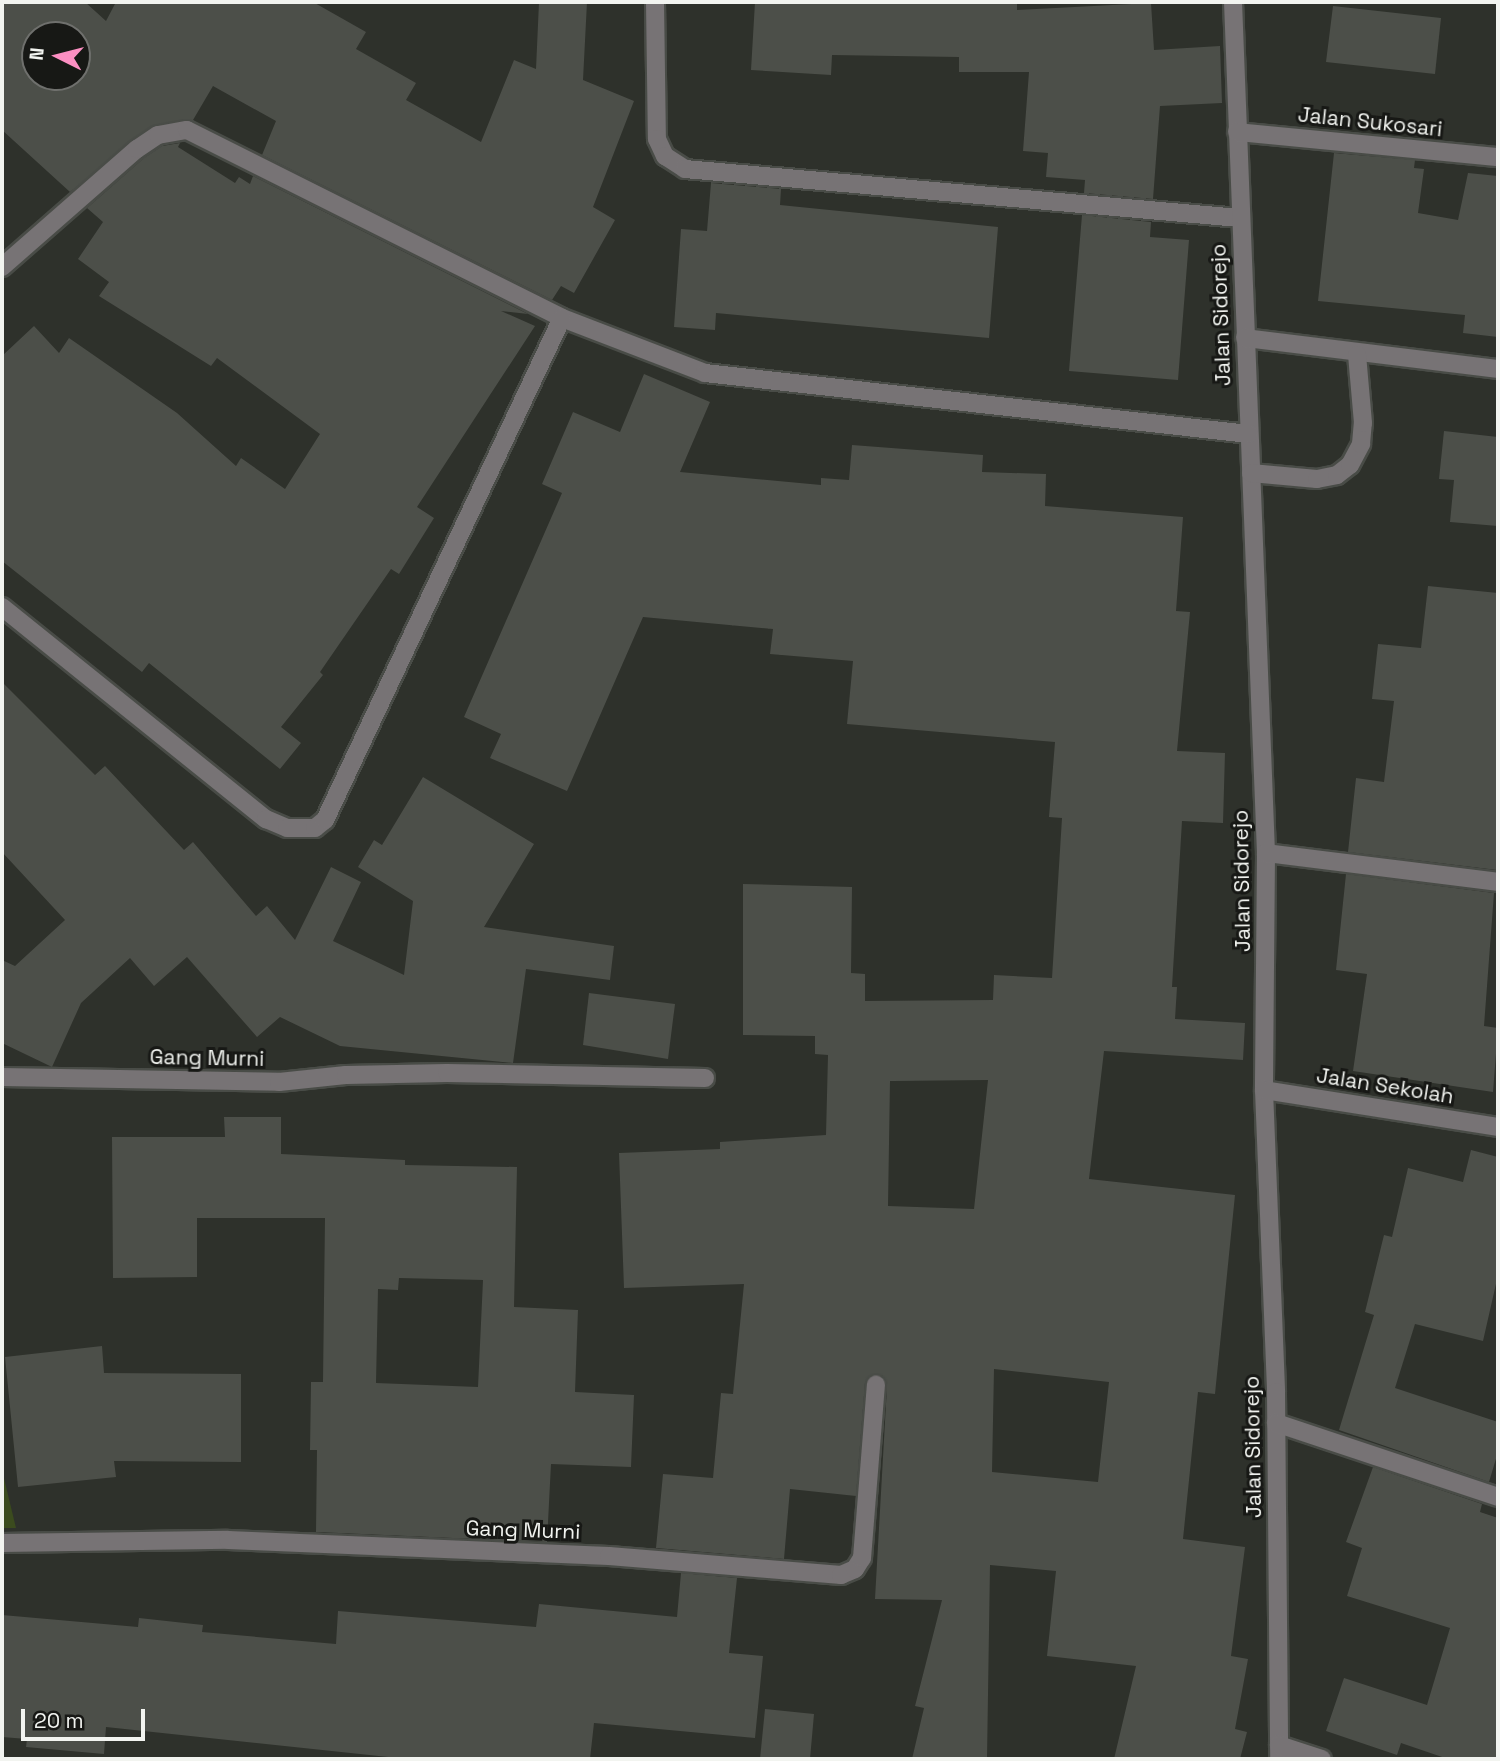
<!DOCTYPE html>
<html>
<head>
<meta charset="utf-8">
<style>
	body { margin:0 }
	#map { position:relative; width:1500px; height:1761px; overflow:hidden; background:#2e312b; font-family:"Space Grotesk",sans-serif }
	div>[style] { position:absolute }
	.green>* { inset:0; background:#3b4b1e }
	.building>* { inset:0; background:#4c4f49 }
	.roads { filter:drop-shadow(2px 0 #494c47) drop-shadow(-2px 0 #494c47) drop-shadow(0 2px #494c47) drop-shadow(0 -2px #494c47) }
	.minor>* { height:18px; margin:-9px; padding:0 9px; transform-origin:9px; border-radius:9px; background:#777375 }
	span { translate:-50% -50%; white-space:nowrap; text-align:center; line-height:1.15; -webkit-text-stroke:6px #171815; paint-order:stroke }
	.street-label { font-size:21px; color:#f2f4f0 }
	.frame { position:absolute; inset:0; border:4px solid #f2f4f0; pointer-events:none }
	.north { position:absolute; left:21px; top:21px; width:70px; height:70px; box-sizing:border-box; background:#171815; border:2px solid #6f706d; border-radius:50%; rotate:276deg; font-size:19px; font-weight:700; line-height:28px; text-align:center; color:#f2f4f0 }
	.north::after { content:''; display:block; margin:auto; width:24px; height:32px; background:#fc8fc2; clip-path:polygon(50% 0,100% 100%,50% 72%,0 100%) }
	.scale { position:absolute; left:21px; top:1709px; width:124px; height:32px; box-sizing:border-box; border:4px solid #f2f4f0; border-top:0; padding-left:9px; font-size:21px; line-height:24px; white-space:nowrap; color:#f2f4f0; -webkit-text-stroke:5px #171815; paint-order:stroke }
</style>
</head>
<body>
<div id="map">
	<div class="green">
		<div style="clip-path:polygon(2px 1470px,16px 1528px,2px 1528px)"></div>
	</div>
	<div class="building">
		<div style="clip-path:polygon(evenodd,2px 2px,85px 2px,106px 21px,116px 2px,313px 2px,366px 32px,356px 49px,416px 83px,406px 100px,481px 142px,514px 60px,536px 69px,539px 2px,587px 2px,583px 80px,634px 101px,593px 207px,615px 220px,574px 293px,561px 286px,552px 300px,262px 155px,276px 121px,213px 86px,193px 120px,152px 126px,70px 192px,2px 130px,2px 2px,35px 35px,77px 35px,77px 77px,35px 77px,35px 35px)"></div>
		<div style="clip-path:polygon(755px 2px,1017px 2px,1017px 10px,1151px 3px,1154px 50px,1220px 46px,1222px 103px,1160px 106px,1153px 199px,1084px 193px,1085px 180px,1046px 177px,1048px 153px,1023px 151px,1029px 72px,959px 72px,959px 57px,832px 55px,831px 75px,751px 70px)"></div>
		<div style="clip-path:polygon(1333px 6px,1441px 18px,1435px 74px,1326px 62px)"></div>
		<div style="clip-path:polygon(180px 143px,178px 147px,235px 183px,239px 177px,250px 184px,253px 176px,528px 314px,501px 311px,535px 326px,417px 507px,434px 518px,399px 574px,391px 569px,320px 672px,323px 675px,281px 727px,301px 743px,280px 769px,149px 663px,142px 672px,2px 561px,2px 356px,34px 326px,59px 353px,69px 338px,177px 413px,236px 466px,241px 458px,285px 489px,320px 434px,217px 358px,211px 366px,99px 296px,109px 282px,78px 259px,103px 222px,87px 208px,144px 158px,162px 146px)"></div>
		<div style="clip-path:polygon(1334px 153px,1415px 160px,1414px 168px,1424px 169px,1418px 213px,1458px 220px,1468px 173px,1498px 176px,1498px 337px,1463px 333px,1465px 315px,1318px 301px)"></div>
		<div style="clip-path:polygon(711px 183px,781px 189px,780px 205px,998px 227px,989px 338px,716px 313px,715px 330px,674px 327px,681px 229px,707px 231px)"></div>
		<div style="clip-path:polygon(1082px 215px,1151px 222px,1150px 237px,1189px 240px,1178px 380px,1069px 371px)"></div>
		<div style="clip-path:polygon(evenodd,644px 374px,710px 402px,680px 472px,821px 485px,821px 478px,849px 480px,852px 445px,983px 455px,982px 472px,1046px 474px,1045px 506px,1183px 517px,1176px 611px,1190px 612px,1177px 751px,1225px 753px,1223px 823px,1182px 821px,1172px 987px,1177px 987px,1175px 1019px,1245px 1023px,1243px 1060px,1104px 1051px,1089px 1179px,1235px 1195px,1215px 1394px,1198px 1392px,1183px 1539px,1245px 1547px,1231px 1656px,1248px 1659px,1235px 1729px,1247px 1732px,1240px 1759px,1114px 1759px,1136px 1666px,1047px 1656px,1056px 1571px,990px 1565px,987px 1759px,912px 1759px,924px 1708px,915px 1706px,942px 1600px,875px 1599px,887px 1386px,882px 1375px,871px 1375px,865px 1383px,856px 1496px,790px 1489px,784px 1559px,656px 1548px,663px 1474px,713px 1478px,721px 1393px,733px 1394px,744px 1284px,624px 1288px,619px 1153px,720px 1149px,720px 1142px,826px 1135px,828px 1055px,815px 1054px,815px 1036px,743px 1035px,743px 884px,852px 887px,851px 973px,865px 974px,865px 1001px,993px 1000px,994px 975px,1052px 978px,1062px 818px,1049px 817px,1055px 742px,847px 724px,853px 661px,770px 654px,773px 629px,643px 617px,567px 791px,490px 758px,501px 734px,464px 717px,562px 493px,542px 484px,573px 412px,620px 432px,644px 374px,988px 1080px,974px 1209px,888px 1206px,890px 1081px,988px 1080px,644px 374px,994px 1369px,1109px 1382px,1098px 1482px,992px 1472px,994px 1369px)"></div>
		<div style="clip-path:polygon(1444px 431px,1498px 437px,1498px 526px,1450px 522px,1454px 480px,1439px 479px)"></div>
		<div style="clip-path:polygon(1428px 586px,1498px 593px,1497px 870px,1348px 852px,1356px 778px,1384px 782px,1394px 701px,1372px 699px,1378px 644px,1421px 648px)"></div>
		<div style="clip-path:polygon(2px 682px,95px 775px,105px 766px,184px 850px,193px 842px,256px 916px,267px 906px,295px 940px,331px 867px,361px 882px,333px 941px,404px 975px,413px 901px,358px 867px,374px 840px,382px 845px,423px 777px,534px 844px,484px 927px,614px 946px,610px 980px,526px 969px,513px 1063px,340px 1046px,280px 1017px,257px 1037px,187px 957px,154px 986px,130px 958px,81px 1003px,52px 1067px,2px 1043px,2px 960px,15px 966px,65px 920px,2px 852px)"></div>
		<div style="clip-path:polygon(1346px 874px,1494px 893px,1484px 1026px,1498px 1028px,1493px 1092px,1353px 1071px,1367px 974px,1336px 970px)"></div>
		<div style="clip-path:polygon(589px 993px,675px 1004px,668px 1059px,583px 1045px)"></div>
		<div style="clip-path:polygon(evenodd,224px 1117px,281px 1117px,281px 1154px,405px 1160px,405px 1165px,517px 1167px,514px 1307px,578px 1310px,575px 1392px,634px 1395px,631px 1467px,551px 1464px,547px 1542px,316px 1532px,317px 1450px,310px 1450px,311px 1382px,323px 1382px,325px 1218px,197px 1218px,197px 1277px,113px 1278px,112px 1137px,225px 1137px,224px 1117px,399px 1278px,483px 1280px,478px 1387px,376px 1383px,378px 1289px,398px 1290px,399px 1278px)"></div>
		<div style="clip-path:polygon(1471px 1150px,1498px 1157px,1498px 1275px,1483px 1341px,1415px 1324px,1395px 1388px,1498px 1422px,1498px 1452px,1489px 1482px,1339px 1430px,1374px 1315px,1365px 1312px,1384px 1235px,1392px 1237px,1408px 1168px,1463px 1182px)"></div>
		<div style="clip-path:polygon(102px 1346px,104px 1373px,241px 1374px,241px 1462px,114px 1461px,116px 1477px,18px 1487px,5px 1357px)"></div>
		<div style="clip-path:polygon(1373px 1467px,1482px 1504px,1480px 1512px,1498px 1518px,1498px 1759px,1448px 1759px,1401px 1743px,1397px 1755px,1326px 1731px,1344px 1678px,1427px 1705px,1450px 1628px,1347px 1596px,1362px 1548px,1346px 1542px)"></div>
		<div style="clip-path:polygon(681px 1573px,737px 1578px,729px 1653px,763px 1656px,755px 1738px,594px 1723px,590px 1759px,407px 1759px,106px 1727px,104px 1754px,26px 1747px,27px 1739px,2px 1737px,2px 1615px,138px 1627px,139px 1618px,203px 1625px,202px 1632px,336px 1644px,338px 1611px,536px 1627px,539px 1604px,677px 1617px)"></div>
		<div style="clip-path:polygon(765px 1709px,814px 1714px,810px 1759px,760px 1759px)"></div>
	</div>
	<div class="roads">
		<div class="minor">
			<div style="left:655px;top:2px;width:137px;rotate:89.2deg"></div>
			<div style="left:657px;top:139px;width:19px;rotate:65deg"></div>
			<div style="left:665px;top:156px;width:24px;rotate:33deg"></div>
			<div style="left:685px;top:169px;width:557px;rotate:5.05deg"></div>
			<div style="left:1233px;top:2px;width:852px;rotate:87.78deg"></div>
			<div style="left:1266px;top:853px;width:237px;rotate:90.5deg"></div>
			<div style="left:1264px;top:1090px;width:302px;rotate:87.7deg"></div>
			<div style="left:1276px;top:1392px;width:367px;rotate:89.5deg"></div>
			<div style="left:1237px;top:132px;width:262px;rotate:5.5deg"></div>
			<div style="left:2px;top:267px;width:179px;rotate:-41.2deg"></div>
			<div style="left:137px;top:149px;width:25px;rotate:-34deg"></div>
			<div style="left:158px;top:135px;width:29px;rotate:-10deg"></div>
			<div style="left:187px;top:130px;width:419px;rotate:26.6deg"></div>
			<div style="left:562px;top:318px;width:153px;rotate:21deg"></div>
			<div style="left:705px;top:373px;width:547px;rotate:6.4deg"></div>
			<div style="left:1245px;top:338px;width:255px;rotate:7deg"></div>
			<div style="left:1251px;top:473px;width:66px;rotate:5.2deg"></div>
			<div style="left:1317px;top:479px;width:20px;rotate:-11deg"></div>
			<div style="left:1337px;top:475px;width:16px;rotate:-38deg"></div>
			<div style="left:1350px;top:465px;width:24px;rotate:-62deg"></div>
			<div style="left:1361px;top:444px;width:21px;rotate:-85deg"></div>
			<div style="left:1363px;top:423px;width:68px;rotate:-95deg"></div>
			<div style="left:2px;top:607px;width:339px;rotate:38.8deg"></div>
			<div style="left:266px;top:819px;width:23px;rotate:23deg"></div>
			<div style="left:287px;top:828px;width:28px"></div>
			<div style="left:315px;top:828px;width:13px;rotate:-39deg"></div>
			<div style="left:325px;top:820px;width:555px;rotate:-64.73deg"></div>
			<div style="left:1266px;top:853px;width:234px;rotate:7.1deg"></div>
			<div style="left:2px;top:1077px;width:277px;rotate:1deg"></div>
			<div style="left:279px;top:1082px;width:67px;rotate:-6deg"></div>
			<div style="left:346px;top:1075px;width:101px;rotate:-1.1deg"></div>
			<div style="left:447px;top:1073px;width:258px;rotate:1.1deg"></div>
			<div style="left:1264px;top:1090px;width:237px;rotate:9deg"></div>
			<div style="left:1276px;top:1423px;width:234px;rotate:18.4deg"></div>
			<div style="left:2px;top:1543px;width:226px;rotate:-0.8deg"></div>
			<div style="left:228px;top:1540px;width:381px;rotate:2.4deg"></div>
			<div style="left:609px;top:1556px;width:233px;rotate:4.7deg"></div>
			<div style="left:841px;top:1575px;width:15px;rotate:-23deg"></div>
			<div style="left:855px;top:1569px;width:13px;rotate:-58deg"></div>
			<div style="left:862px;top:1558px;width:174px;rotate:-85.4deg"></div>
			<div style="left:1279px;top:1745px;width:45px;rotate:18deg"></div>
		</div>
	</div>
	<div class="street-label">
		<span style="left:1370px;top:122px;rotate:6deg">Jalan Sukosari</span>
		<span style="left:1221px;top:315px;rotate:-92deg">Jalan Sidorejo</span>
		<span style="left:1242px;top:881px;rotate:-91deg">Jalan Sidorejo</span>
		<span style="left:207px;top:1058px;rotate:1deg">Gang Murni</span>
		<span style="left:1385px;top:1086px;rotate:9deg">Jalan Sekolah</span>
		<span style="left:1253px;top:1447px;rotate:-91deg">Jalan Sidorejo</span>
		<span style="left:523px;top:1530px;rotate:2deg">Gang Murni</span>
	</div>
	<div class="frame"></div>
	<div class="north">N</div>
	<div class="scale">20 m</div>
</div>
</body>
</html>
